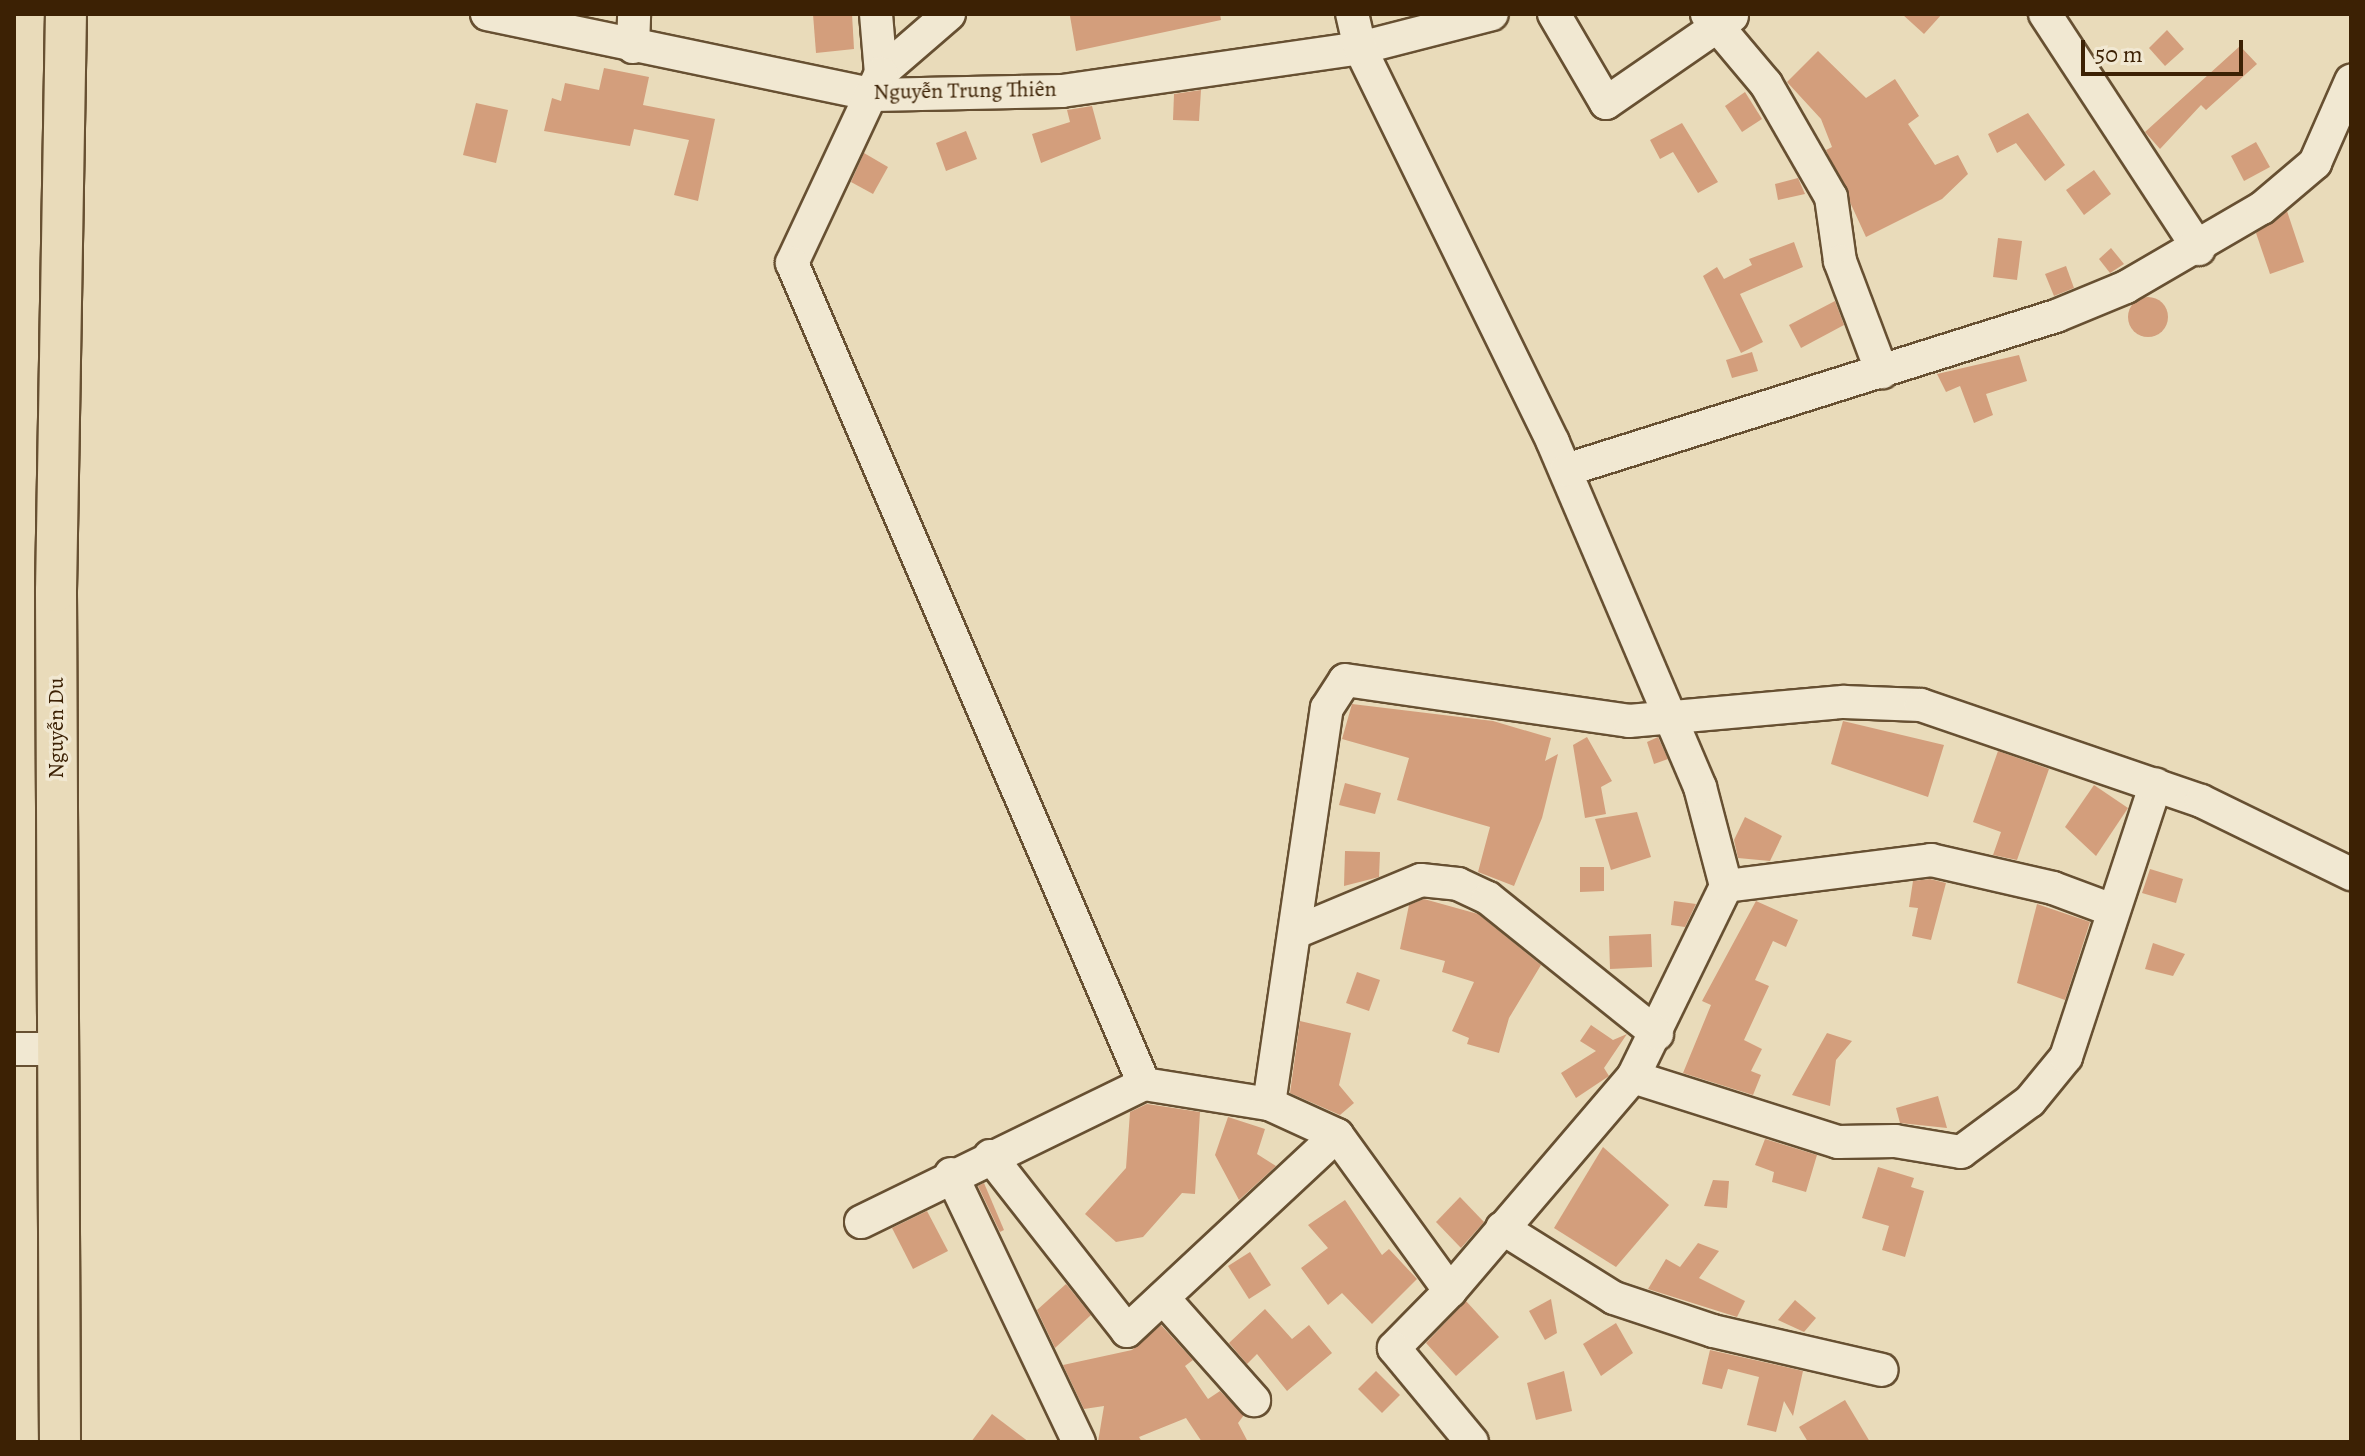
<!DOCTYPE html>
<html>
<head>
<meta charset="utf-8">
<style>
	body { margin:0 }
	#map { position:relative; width:2365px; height:1456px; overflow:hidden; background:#e9dbba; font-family:Alegreya,serif }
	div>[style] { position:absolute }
	.building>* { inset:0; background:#d39e7c }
	.round { border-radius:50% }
	.roads { filter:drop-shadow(2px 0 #675032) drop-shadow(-2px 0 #675032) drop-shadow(0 2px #675032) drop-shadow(0 -2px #675032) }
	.minor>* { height:32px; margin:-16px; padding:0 16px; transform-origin:16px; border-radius:16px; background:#f1e8d2 }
	.major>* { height:40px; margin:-20px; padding:0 20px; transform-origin:20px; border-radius:20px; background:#e9dbba }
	span { translate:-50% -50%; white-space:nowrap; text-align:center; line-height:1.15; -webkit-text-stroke:7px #f1e8d2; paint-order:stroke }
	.street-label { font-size:22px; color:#3c2104 }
	.frame { position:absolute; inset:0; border:16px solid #3c2104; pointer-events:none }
	.scale { position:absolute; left:2081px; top:40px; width:162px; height:36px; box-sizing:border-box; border:4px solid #3c2104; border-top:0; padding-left:10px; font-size:24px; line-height:28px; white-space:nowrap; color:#3c2104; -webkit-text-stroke:6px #f1e8d2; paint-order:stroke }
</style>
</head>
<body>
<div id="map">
	<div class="building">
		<div style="clip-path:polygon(813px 14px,852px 14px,854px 49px,816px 53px)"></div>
		<div style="clip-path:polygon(1080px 14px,1220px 14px,1221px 20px,1076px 51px,1070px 16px)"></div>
		<div style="clip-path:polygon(1902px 14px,1942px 14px,1924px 34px)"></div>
		<div style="clip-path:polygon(2167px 30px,2184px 49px,2165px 66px,2149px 48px)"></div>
		<div style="clip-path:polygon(2240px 46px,2257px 64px,2206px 110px,2201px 105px,2160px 149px,2145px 132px)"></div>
		<div style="clip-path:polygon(1818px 51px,1866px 98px,1895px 79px,1919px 116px,1908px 124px,1935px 165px,1958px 155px,1968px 174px,1942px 199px,1866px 237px,1826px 150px,1832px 147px,1821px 119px,1787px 82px)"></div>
		<div style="clip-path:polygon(604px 68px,649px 77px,643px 105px,715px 119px,698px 201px,674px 195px,689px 140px,634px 129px,630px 146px,544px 131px,552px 98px,561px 101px,565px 83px,599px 90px)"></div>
		<div style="clip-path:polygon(1201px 90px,1199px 121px,1173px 120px,1174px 94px)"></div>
		<div style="clip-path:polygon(1745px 92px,1762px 119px,1742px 132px,1725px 106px)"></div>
		<div style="clip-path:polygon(476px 103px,508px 110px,496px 163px,463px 155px)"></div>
		<div style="clip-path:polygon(1092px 106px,1101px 139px,1041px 163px,1032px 134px,1070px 122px,1067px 110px)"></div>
		<div style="clip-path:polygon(2028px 113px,2065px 165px,2045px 181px,2016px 143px,1997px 153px,1988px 134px)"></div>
		<div style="clip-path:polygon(1682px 123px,1718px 182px,1698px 193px,1673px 152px,1660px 159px,1650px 140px)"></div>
		<div style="clip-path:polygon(966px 131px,977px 159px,946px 171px,936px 143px)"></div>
		<div style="clip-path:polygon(2256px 142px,2270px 167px,2244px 181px,2231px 156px)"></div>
		<div style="clip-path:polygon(864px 153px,888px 167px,873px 194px,851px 182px)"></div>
		<div style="clip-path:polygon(2094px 170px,2111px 194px,2084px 215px,2066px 190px)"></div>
		<div style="clip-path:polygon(1798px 178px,1805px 194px,1778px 200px,1775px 184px)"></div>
		<div style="clip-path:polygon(2287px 211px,2304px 262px,2270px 274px,2256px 233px)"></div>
		<div style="clip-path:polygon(1998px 238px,2022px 241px,2017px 280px,1993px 277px)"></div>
		<div style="clip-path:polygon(1794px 242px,1803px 267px,1740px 294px,1763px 342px,1741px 353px,1703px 276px,1717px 267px,1724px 279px,1752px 265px,1749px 259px)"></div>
		<div style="clip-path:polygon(2111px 248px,2124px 264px,2110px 273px,2099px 259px)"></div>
		<div style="clip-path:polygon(2066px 266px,2074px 288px,2054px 296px,2045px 274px)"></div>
		<div class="round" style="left:2128px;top:297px;width:40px;height:40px"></div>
		<div style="clip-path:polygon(1835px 301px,1844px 325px,1801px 348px,1789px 325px)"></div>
		<div style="clip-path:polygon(1752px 352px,1758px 371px,1732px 378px,1726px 360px)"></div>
		<div style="clip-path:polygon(2019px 355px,2027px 381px,1986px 394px,1993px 415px,1974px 423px,1960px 386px,1946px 392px,1937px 374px)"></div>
		<div style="clip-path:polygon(1352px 704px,1493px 721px,1551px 738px,1545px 761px,1558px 754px,1542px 818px,1514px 886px,1478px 872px,1490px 827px,1397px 800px,1409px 758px,1342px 739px)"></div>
		<div style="clip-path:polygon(1843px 721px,1944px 745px,1928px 797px,1831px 764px)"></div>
		<div style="clip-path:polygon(1587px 737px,1612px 781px,1601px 787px,1606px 814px,1585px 818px,1573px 745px)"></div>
		<div style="clip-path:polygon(1658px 737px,1668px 759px,1654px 764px,1647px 742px)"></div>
		<div style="clip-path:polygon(1998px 751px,2049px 769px,2017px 860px,1993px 855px,2001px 832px,1973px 822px)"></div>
		<div style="clip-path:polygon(1345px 783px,1381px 793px,1375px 814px,1339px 805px)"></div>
		<div style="clip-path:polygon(2094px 785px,2128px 808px,2096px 856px,2065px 827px)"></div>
		<div style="clip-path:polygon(1637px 812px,1651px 857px,1611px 870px,1595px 819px)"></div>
		<div style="clip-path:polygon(1745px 817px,1782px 836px,1770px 861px,1738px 858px,1734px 840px)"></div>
		<div style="clip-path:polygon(1345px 851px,1380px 852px,1379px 877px,1344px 886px)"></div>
		<div style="clip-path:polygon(1580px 867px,1604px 867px,1604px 891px,1580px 892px)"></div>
		<div style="clip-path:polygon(2150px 869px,2183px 879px,2176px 903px,2142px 893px)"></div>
		<div style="clip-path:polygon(1930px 879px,1946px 883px,1931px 940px,1912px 936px,1918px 908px,1909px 907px,1913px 881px)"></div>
		<div style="clip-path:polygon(1424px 899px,1478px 914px,1541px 965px,1509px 1018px,1499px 1053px,1467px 1044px,1469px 1038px,1452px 1031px,1474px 982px,1442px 972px,1445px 961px,1400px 949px,1409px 905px)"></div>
		<div style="clip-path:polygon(1674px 901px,1696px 904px,1685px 927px,1671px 925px)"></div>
		<div style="clip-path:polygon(1756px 901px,1798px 920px,1786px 947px,1773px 941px,1755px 980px,1769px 986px,1744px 1040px,1762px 1049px,1751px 1071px,1761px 1075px,1753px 1095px,1683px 1073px,1711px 1005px,1702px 1001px)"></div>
		<div style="clip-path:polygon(2037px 904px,2090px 922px,2065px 1000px,2017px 983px)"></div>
		<div style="clip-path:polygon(1651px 934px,1652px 967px,1610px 969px,1609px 936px)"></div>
		<div style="clip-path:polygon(2153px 943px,2185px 954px,2173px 976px,2145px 969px)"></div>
		<div style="clip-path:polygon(1357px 972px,1380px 980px,1369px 1011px,1346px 1003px)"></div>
		<div style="clip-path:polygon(1300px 1021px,1351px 1033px,1339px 1085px,1354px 1103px,1340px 1115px,1290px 1093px)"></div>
		<div style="clip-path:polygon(1591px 1025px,1613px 1040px,1627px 1034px,1604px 1068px,1609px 1076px,1576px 1098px,1561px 1073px,1596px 1051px,1580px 1041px)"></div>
		<div style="clip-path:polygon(1827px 1033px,1852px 1041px,1836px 1060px,1830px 1106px,1792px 1095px)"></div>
		<div style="clip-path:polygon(1938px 1096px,1947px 1128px,1900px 1123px,1896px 1108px)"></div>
		<div style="clip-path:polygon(1147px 1104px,1200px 1112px,1195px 1194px,1182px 1193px,1143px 1237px,1116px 1242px,1085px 1214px,1126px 1168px,1130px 1112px)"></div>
		<div style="clip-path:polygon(1228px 1117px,1265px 1129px,1257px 1154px,1276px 1166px,1239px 1200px,1215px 1155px)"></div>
		<div style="clip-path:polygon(1765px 1139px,1817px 1155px,1806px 1192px,1772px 1182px,1774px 1172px,1755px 1165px)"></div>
		<div style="clip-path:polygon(1603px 1147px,1669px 1205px,1616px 1267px,1554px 1228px)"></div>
		<div style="clip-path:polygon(1878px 1167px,1914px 1178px,1911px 1187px,1924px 1191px,1905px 1257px,1882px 1250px,1889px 1226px,1862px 1218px)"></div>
		<div style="clip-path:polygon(1713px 1180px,1729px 1181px,1727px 1208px,1704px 1206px)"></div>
		<div style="clip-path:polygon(984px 1183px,1004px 1230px,1000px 1232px,978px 1186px)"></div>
		<div style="clip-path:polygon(1460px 1197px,1484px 1222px,1461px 1248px,1436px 1222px)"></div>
		<div style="clip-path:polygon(1345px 1200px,1382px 1255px,1389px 1249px,1417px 1279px,1372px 1324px,1342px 1293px,1328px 1305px,1301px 1268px,1328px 1248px,1308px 1225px)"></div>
		<div style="clip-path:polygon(927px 1211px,948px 1251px,913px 1269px,892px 1228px)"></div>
		<div style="clip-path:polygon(1698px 1243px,1719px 1251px,1699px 1278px,1745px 1301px,1737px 1317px,1648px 1289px,1666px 1259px,1680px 1267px)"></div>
		<div style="clip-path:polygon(1250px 1252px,1271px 1285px,1249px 1299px,1228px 1266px)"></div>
		<div style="clip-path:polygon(1066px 1284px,1091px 1315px,1055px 1348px,1037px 1310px)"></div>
		<div style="clip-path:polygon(1551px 1299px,1557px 1333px,1545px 1340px,1529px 1311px)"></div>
		<div style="clip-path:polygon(1795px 1300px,1816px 1318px,1804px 1332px,1778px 1320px)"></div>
		<div style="clip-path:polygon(1466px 1301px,1499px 1337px,1456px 1376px,1426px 1343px)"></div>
		<div style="clip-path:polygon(1265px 1309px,1292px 1339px,1309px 1325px,1332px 1353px,1287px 1391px,1257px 1354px,1247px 1364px,1229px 1343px)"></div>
		<div style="clip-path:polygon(1616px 1323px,1633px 1353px,1601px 1376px,1583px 1344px)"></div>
		<div style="clip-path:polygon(1161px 1325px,1193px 1360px,1185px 1366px,1208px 1399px,1220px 1391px,1244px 1415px,1238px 1423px,1248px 1442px,1202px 1442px,1186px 1418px,1139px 1437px,1142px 1442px,1098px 1442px,1104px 1406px,1084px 1409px,1063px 1365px,1132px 1350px)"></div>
		<div style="clip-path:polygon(1710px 1350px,1803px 1371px,1793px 1416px,1784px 1401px,1776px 1432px,1747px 1425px,1759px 1377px,1728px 1369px,1722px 1389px,1702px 1384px)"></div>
		<div style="clip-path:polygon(1376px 1371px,1400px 1395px,1382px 1413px,1358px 1389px)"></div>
		<div style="clip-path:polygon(1564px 1371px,1572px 1411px,1536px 1420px,1527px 1383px)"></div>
		<div style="clip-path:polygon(1845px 1400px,1870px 1442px,1808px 1442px,1799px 1427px)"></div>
		<div style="clip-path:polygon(992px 1414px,1029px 1442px,971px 1442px)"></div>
	</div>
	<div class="roads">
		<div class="minor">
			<div style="left:487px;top:14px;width:395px;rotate:11.8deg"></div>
			<div style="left:874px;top:95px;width:188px;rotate:-1.2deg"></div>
			<div style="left:1062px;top:91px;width:301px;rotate:-8.2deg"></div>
			<div style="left:1360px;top:48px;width:136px;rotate:-14.4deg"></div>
			<div style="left:876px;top:14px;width:59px;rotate:85.2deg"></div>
			<div style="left:881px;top:73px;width:90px;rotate:-40.9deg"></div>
			<div style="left:1554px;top:14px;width:103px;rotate:59.7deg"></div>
			<div style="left:1606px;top:103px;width:153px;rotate:-34.6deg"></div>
			<div style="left:1707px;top:14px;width:92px;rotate:49.9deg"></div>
			<div style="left:1766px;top:84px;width:130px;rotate:60.1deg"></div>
			<div style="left:1831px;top:197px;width:65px;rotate:82deg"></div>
			<div style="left:1840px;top:261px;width:119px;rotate:69.3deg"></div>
			<div style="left:2045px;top:14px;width:281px;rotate:56.8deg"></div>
			<div style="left:633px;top:47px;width:33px;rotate:-88deg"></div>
			<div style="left:881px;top:73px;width:210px;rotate:115.1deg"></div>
			<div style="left:792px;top:263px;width:893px;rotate:66.79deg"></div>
			<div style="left:1144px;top:1084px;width:127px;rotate:9.1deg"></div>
			<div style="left:1269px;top:1104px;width:75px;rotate:24.5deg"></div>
			<div style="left:1337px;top:1135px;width:193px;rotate:54.1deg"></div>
			<div style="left:1450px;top:1291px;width:282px;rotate:-49.5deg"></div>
			<div style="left:1633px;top:1077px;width:212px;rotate:-64deg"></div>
			<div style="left:1726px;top:886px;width:102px;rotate:-104.7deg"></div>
			<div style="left:1700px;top:787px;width:375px;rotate:-113.1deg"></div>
			<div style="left:1553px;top:442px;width:439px;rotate:-116.1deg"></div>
			<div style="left:1360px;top:48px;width:35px;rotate:-103deg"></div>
			<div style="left:1566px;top:470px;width:514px;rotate:-17.45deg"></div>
			<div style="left:2056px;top:316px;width:76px;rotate:-22.5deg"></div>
			<div style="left:2126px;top:287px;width:157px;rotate:-30.2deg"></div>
			<div style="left:2262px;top:208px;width:70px;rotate:-40.3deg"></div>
			<div style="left:2315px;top:163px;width:90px;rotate:-66.3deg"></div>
			<div style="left:1726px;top:886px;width:207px;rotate:-7.2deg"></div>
			<div style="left:1931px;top:860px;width:125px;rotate:12.9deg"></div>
			<div style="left:2053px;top:888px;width:63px;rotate:20.4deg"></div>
			<div style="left:1296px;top:932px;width:135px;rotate:-22.6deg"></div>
			<div style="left:1421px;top:880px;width:37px;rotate:6deg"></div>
			<div style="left:1458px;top:884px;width:33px;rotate:25deg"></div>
			<div style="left:1488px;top:898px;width:217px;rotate:38.8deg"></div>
			<div style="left:14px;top:1049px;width:44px"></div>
			<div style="left:1633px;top:1077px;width:215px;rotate:17.6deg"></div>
			<div style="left:1838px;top:1142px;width:57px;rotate:-1deg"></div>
			<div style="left:1895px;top:1141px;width:67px;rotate:9.5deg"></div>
			<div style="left:1961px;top:1152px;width:86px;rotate:-36.5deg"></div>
			<div style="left:2030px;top:1101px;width:57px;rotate:-50.7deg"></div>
			<div style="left:2066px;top:1057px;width:287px;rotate:-71.8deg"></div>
			<div style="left:1269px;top:1104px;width:400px;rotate:-81.7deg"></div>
			<div style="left:1327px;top:708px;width:33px;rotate:-57deg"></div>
			<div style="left:1345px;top:680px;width:287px;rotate:8.2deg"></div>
			<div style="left:1629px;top:721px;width:216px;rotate:-5.1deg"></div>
			<div style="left:1844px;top:702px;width:77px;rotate:2.2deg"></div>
			<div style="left:1921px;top:705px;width:296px;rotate:18.9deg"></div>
			<div style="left:2201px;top:801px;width:167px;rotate:26deg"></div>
			<div style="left:990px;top:1156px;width:222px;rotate:51.9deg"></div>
			<div style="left:1127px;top:1331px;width:287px;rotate:-43deg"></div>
			<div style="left:951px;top:1174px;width:297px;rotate:64.5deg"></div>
			<div style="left:861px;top:1222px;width:315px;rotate:-26deg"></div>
			<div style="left:1502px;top:1228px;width:132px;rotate:32deg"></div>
			<div style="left:1614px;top:1298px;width:104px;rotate:18.4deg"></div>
			<div style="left:1713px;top:1331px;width:173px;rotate:13deg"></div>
			<div style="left:1450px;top:1291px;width:80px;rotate:134.5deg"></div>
			<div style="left:1394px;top:1348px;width:122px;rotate:50.3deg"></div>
			<div style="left:1163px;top:1298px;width:137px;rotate:48.3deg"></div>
		</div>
		<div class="major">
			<div style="left:60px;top:1442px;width:851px;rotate:-90.27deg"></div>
			<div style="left:56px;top:591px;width:577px;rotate:-89.01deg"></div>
		</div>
	</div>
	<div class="street-label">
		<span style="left:965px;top:91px;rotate:-1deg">Nguyễn Trung Thiên</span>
		<span style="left:57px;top:728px;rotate:-90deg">Nguyễn Du</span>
	</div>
	<div class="frame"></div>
	<div class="scale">50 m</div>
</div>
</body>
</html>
